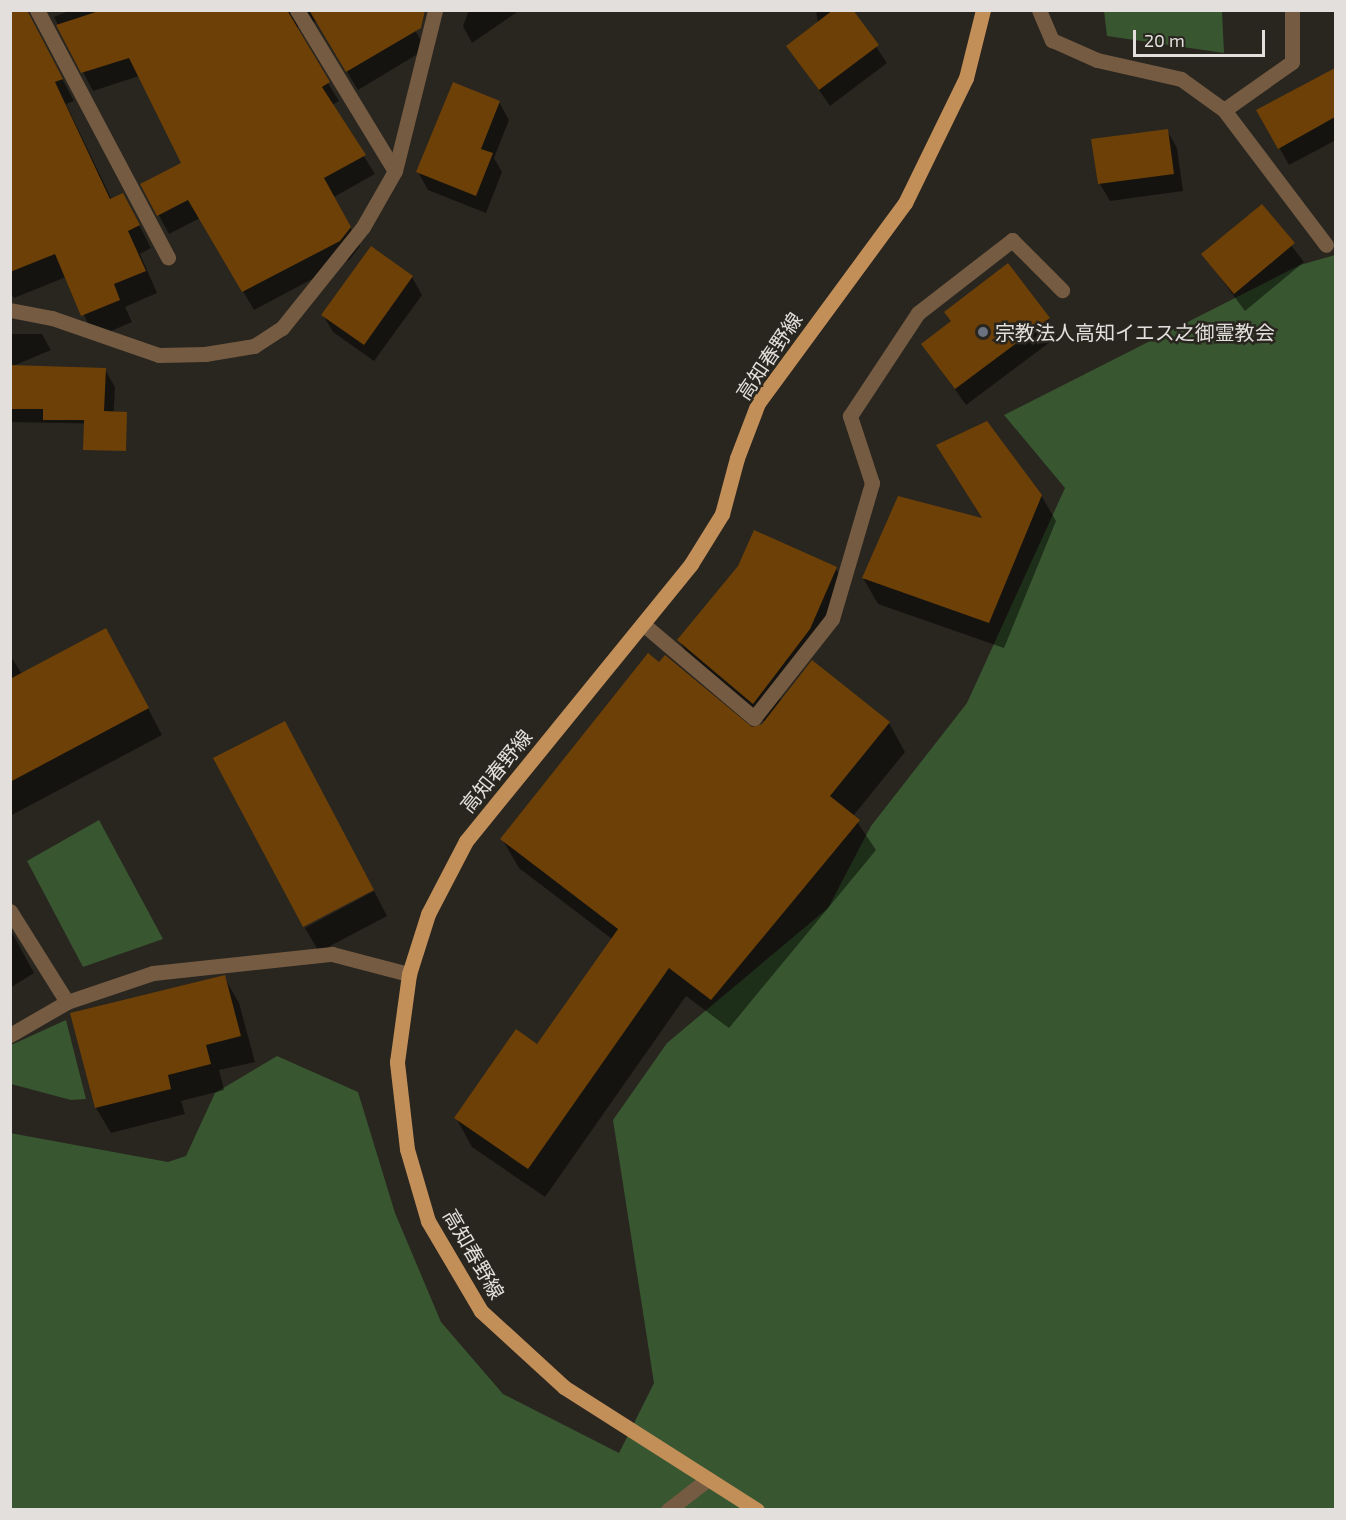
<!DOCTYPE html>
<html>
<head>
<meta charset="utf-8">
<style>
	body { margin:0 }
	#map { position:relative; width:1346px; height:1520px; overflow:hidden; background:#29251f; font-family:"Exo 2","Noto Sans JP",sans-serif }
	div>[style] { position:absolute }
	.green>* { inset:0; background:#385630 }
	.shadow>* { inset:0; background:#0007 }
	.building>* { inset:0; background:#6c4007 }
	.lane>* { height:15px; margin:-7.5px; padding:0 7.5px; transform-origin:7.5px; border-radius:7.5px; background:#745b42 }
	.street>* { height:15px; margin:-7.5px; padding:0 7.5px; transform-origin:7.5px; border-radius:7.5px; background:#745b42 }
	.primary>* { height:15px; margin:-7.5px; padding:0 7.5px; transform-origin:7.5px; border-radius:7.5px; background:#c38f59 }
	.dots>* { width:16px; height:16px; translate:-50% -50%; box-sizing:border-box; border:3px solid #29251f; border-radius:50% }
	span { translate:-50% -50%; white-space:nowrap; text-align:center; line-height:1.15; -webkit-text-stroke:5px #29251f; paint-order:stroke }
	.poi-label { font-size:20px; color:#e2dfdc }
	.left { translate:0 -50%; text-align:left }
	.street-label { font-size:20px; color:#e2dfdc }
	.frame { position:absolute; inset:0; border:12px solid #e2dfdc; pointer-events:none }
	.scale { position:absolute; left:1133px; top:30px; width:132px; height:27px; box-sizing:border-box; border:3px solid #e2dfdc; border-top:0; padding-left:8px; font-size:18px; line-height:21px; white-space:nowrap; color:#e2dfdc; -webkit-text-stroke:4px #29251f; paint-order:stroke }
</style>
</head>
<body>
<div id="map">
	<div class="green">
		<div style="clip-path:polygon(1104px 11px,1222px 11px,1224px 53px,1107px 36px)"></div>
		<div style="clip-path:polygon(1335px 255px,1335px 1509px,11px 1509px,10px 1133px,168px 1162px,186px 1156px,215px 1093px,277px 1056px,358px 1092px,395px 1213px,441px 1322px,503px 1394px,619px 1453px,654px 1383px,613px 1120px,667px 1043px,828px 908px,871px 826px,967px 703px,1065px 488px,1004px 415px,1300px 265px)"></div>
		<div style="clip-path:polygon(99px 820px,163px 939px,83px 967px,27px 861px)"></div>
		<div style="clip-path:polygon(66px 1020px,86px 1099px,71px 1100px,11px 1084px,11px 1045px)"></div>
	</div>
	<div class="shadow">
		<div style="clip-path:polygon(71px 10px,403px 10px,426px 49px,358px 90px,317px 23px,307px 18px,298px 25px,298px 34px,339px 101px,332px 105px,375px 174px,334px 197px,360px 246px,350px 259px,254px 310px,200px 218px,169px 234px,142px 184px,183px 163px,139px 76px,93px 91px,54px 17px)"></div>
		<div style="clip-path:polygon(469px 10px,520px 10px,472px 43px,463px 26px)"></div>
		<div style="clip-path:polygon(816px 10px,851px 10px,887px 63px,830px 106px,788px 46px,818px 24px)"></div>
		<div style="clip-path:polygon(10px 34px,45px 47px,74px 101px,66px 104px,112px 200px,135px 217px,151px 248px,140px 254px,157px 293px,125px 307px,132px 322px,95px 338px,66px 277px,14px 298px,10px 292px)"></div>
		<div style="clip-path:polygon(1336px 69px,1336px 140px,1289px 165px,1258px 110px)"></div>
		<div style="clip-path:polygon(499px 102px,509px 120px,494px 158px,502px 172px,486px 213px,428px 190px,418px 172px)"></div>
		<div style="clip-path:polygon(1167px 130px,1177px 148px,1183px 191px,1110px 201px,1100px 184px,1093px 141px)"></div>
		<div style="clip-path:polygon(1261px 206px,1304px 262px,1245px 311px,1203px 254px)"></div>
		<div style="clip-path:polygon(412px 277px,422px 295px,374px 361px,333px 332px,323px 315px)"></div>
		<div style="clip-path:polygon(946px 312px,1048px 318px,1058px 336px,966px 405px,923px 344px,952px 322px)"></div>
		<div style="clip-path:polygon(10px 334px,42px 334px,51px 350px,13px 366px,105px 370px,115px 387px,113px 424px,10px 422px)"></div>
		<div style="clip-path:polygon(938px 446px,1041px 495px,1056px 521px,1004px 648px,878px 604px,863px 578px,983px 520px)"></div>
		<div style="clip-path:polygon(836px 569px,846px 586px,820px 647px,779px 699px,889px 723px,905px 752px,853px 816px,876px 850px,729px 1028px,686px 996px,545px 1197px,472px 1147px,456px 1118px,538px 1046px,612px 939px,519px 868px,502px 839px,763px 725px,765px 722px,689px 657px,679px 640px)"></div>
		<div style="clip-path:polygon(10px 655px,22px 674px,120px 655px,162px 735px,10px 816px)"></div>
		<div style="clip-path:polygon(374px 891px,387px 916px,319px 952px,305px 928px)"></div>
		<div style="clip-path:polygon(10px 929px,34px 973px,10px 988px)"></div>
		<div style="clip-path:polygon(224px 977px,239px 1003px,255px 1062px,219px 1070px,224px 1090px,181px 1101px,185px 1114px,111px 1133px,96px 1108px)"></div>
	</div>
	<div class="building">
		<div style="clip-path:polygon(10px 10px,27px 10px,63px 79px,55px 82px,110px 199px,123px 193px,140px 225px,128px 231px,146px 271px,114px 284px,120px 300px,81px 316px,55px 254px,10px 272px)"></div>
		<div style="clip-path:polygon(102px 10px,287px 10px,330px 82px,322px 87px,366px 155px,324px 178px,351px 227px,340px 241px,242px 292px,188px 200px,157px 216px,140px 184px,181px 163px,129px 58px,81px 73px,56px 25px)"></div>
		<div style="clip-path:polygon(309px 10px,425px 10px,421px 28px,346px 72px)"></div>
		<div style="clip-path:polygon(833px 10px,853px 10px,879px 45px,819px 90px,786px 46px)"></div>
		<div style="clip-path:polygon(1335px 68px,1335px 117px,1278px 149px,1256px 110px)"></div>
		<div style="clip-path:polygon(453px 82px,500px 101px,481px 149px,493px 153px,476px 196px,416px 172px)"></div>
		<div style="clip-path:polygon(1168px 129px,1174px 174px,1098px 184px,1091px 139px)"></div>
		<div style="clip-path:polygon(1262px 204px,1295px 243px,1234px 294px,1201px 254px)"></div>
		<div style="clip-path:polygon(371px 246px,413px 276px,364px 345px,321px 315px)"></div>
		<div style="clip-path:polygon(1008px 263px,1050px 318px,955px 389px,921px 344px,951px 321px,944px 312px)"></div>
		<div style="clip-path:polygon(10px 365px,106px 368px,104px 411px,127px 412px,126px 451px,83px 450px,84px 420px,43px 420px,43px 409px,10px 409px)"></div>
		<div style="clip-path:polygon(987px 421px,1042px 495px,989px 623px,862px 578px,898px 496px,982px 518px,936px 445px)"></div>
		<div style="clip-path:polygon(754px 530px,837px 567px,810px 629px,753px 704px,677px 640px,738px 566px)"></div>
		<div style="clip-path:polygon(106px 628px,149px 708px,10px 782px,10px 679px)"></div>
		<div style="clip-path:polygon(648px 653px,659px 662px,665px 655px,752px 727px,762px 724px,812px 660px,890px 722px,830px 796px,860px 820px,711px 1000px,669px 968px,528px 1169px,454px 1118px,516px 1029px,537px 1044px,618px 929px,500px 839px)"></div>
		<div style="clip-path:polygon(285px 721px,374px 890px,303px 927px,213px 758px)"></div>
		<div style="clip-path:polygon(225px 975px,241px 1036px,206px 1045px,211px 1064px,168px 1075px,171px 1089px,95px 1108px,70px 1013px)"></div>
	</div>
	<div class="lane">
		<div style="left:1224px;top:110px;width:83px;rotate:-35.2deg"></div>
		<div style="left:1292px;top:62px;width:52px;rotate:-90deg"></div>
		<div style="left:643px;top:624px;width:145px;rotate:40.3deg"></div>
		<div style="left:754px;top:718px;width:126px;rotate:-51.8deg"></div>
		<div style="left:832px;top:619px;width:142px;rotate:-73.6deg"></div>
		<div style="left:872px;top:483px;width:71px;rotate:-108.2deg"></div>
		<div style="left:850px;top:416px;width:123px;rotate:-56.6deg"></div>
		<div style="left:918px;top:313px;width:119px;rotate:-37.8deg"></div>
		<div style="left:1012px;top:240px;width:71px;rotate:45deg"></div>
	</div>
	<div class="street">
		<div style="left:37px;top:10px;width:280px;rotate:62.1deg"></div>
		<div style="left:297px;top:10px;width:188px;rotate:58.7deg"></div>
		<div style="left:1039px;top:10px;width:33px;rotate:67deg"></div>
		<div style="left:1052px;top:40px;width:49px;rotate:24deg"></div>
		<div style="left:1097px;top:60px;width:86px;rotate:12.7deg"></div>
		<div style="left:1181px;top:79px;width:53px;rotate:35.8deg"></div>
		<div style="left:1224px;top:110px;width:169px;rotate:52.9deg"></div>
		<div style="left:10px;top:310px;width:43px;rotate:10.8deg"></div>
		<div style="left:52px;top:318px;width:113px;rotate:19.1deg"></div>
		<div style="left:159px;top:355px;width:46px;rotate:-1.2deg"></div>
		<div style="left:205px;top:354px;width:50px;rotate:-9.3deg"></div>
		<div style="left:254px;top:346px;width:33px;rotate:-33deg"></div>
		<div style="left:282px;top:328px;width:129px;rotate:-51.3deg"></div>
		<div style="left:363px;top:227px;width:64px;rotate:-60.3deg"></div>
		<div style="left:395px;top:171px;width:166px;rotate:-76deg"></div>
		<div style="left:10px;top:911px;width:107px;rotate:57.9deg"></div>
		<div style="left:10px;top:1035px;width:66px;rotate:-30.1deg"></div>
		<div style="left:67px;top:1002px;width:91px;rotate:-18.6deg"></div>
		<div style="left:153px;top:973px;width:180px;rotate:-6.1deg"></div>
		<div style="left:332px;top:954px;width:80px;rotate:14.6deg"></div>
		<div style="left:668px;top:1510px;width:51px;rotate:-37.8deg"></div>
	</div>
	<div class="primary">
		<div style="left:757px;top:1510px;width:229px;rotate:-147.5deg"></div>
		<div style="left:564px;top:1387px;width:113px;rotate:-137.5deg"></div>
		<div style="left:481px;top:1311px;width:104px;rotate:-120.5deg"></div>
		<div style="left:428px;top:1221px;width:75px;rotate:-106.3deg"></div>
		<div style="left:407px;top:1149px;width:88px;rotate:-96.6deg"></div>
		<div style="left:397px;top:1062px;width:89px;rotate:-82.2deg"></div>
		<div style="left:409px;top:974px;width:63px;rotate:-72.4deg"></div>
		<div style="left:428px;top:914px;width:82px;rotate:-62.5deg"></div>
		<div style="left:466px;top:841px;width:357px;rotate:-50.9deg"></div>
		<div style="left:691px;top:564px;width:59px;rotate:-58.2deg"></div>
		<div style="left:722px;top:514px;width:58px;rotate:-75deg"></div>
		<div style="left:737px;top:458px;width:59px;rotate:-69.1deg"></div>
		<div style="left:758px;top:403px;width:248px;rotate:-53.7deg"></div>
		<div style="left:905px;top:203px;width:139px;rotate:-64deg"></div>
		<div style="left:966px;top:78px;width:70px;rotate:-76deg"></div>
	</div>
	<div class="dots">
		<div style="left:983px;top:332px;background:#6b7280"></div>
	</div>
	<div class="poi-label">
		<span class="left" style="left:995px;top:332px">宗教法人高知イエス之御霊教会</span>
	</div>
	<div class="street-label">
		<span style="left:769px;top:356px;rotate:-56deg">高知春野線</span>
		<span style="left:496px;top:771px;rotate:-51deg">高知春野線</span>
		<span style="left:474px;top:1254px;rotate:60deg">高知春野線</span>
	</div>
	<div class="frame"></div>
	<div class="scale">20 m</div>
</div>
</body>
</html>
